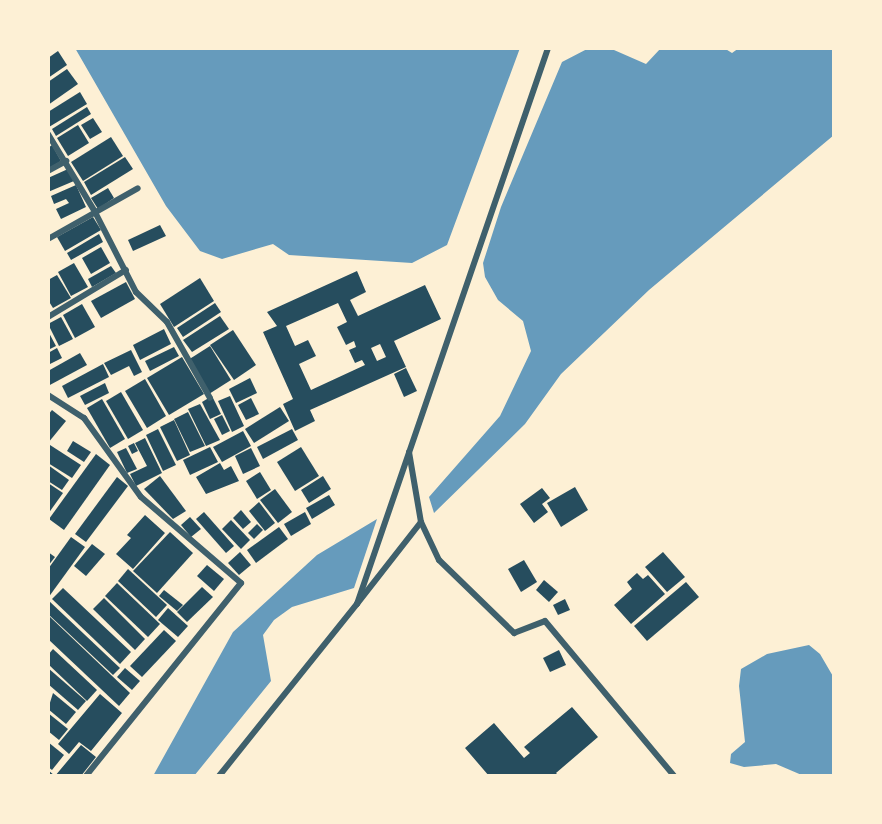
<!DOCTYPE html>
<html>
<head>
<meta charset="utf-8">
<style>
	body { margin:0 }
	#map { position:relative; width:882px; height:824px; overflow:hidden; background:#fdf0d5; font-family:Spectral,serif }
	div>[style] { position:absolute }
	.water>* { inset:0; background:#669bbc }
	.building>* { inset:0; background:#264d5e }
	.minor>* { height:6px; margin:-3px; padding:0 3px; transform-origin:3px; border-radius:3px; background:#3f606c }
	span { translate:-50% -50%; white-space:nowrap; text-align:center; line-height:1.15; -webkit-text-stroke:5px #fdf0d5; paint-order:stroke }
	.frame { position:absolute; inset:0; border:50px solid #fdf0d5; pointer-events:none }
</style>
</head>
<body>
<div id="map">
	<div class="water">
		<div style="clip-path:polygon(75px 48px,520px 48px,447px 245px,412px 263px,289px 255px,273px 244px,222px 259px,200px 251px,166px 206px)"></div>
		<div style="clip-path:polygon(589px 48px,614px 50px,646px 64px,661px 48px,724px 48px,732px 53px,739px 48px,834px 48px,834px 135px,649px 290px,561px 374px,525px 424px,434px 513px,429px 497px,500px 416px,531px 351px,523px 321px,498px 300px,485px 277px,483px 263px,501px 207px,562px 62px)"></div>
		<div style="clip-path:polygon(377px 519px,354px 588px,292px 607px,274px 620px,263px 635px,271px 681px,194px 776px,153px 776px,233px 632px,317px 555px)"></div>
		<div style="clip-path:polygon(809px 645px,820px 654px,834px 678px,834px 775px,804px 776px,776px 764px,744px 767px,730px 763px,731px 754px,745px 742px,739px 686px,741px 669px,767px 654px)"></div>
	</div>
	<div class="building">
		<div style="clip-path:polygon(58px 51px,67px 65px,48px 78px,48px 58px)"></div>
		<div style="clip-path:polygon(67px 69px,78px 84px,48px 105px,48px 82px)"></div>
		<div style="clip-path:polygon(80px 92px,87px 104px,49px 127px,48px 112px)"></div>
		<div style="clip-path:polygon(87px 107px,91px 114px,56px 136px,52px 129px)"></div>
		<div style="clip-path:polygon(93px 118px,102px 132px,90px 139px,81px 125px)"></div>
		<div style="clip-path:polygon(78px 125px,89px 143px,68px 156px,57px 138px)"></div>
		<div style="clip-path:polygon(111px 137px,123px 156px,83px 181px,71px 162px)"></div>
		<div style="clip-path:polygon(52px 145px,61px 161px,48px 169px,48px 148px)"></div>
		<div style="clip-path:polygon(125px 157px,133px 169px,91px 195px,84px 182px)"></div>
		<div style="clip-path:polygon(68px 169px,74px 181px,48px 192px,48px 178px)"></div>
		<div style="clip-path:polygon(76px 185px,86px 207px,61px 219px,56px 209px,69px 203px,66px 199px,54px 204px,51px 196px)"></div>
		<div style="clip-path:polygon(108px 188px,114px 198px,98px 209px,91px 198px)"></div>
		<div style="clip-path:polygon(93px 217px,101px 230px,65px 251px,57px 237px)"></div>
		<div style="clip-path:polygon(160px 225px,166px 236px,133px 251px,128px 240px)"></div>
		<div style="clip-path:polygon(99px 234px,103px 242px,71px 260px,67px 253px)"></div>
		<div style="clip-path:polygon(101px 247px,110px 263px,91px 274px,82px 258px)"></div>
		<div style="clip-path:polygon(74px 263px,88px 287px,71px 296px,58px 272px)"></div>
		<div style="clip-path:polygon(111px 266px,116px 273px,92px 287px,88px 279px)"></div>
		<div style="clip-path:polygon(evenodd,357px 271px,366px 292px,350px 300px,358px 316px,425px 285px,441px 319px,394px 341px,406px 367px,310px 410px,315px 421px,295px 431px,283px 404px,293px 399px,263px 332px,277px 326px,267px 312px,357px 271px,338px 303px,347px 322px,337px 327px,346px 345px,354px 341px,356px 347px,349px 350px,355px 363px,362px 360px,365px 365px,311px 390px,299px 364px,316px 356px,308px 340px,295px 346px,286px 326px,338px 303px,357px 271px,380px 344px,386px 357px,377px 361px,371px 348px,380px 344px)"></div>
		<div style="clip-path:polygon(57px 275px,71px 298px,53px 308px,48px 300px,48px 280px)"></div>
		<div style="clip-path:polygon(200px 278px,214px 301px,174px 327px,160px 304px)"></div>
		<div style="clip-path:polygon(126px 282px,135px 299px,101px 318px,91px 301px)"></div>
		<div style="clip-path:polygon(215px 303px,221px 312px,183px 337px,177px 328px)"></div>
		<div style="clip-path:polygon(82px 304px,95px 327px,75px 338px,63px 315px)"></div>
		<div style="clip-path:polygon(220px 316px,229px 329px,192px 352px,183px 340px)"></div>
		<div style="clip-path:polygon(61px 317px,73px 339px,59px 346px,48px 324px)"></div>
		<div style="clip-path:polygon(164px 329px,171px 344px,140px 360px,133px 345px)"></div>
		<div style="clip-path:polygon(233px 330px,256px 365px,234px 380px,210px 345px)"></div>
		<div style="clip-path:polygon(48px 331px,56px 346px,48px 350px)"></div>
		<div style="clip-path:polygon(210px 346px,231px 380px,209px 394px,188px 360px)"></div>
		<div style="clip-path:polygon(174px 347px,179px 356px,150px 371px,145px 361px)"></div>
		<div style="clip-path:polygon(57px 348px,62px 358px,48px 365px,48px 353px)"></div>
		<div style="clip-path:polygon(131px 350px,142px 372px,134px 376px,129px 366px,111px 375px,104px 363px)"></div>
		<div style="clip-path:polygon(80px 353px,87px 365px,48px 386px,48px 371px)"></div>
		<div style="clip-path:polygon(182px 357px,204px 394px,169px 415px,147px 378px)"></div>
		<div style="clip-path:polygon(103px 364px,109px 377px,68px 398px,62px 386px)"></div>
		<div style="clip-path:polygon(406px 368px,417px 391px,404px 397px,394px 374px)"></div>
		<div style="clip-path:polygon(250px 378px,257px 393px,236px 403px,229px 389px)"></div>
		<div style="clip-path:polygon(145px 379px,166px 416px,147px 428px,125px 391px)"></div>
		<div style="clip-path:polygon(105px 383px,109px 393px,85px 405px,80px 396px)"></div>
		<div style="clip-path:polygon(121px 392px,143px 430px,128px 439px,106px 401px)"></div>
		<div style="clip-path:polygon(212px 396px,221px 414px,210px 419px,202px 402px)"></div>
		<div style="clip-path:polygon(230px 396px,244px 426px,232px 432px,218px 401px)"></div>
		<div style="clip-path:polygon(251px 398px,259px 414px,246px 420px,238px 405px)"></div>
		<div style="clip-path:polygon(102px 399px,125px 439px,110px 448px,87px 408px)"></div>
		<div style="clip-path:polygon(200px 404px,220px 440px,206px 446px,188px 409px)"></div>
		<div style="clip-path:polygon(280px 407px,289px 421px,254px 443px,245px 429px)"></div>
		<div style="clip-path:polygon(52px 410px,66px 421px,48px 443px,48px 415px)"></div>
		<div style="clip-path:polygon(188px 412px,205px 446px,190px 452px,174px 419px)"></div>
		<div style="clip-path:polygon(222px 415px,230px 431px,222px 435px,214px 419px)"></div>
		<div style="clip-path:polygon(174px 420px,190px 455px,177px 461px,160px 427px)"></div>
		<div style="clip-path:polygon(158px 429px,176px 465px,163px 471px,146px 435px)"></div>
		<div style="clip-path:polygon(292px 429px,298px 440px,263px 459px,257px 447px)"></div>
		<div style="clip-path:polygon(243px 431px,251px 446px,222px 462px,213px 447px)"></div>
		<div style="clip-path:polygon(145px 438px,162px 473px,136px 486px,130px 474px,147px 466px,135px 443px)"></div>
		<div style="clip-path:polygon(73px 441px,91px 452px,84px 462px,67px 451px)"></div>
		<div style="clip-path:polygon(134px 443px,138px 451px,132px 454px,128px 446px)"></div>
		<div style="clip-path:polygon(50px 445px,81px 465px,72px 478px,48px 463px)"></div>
		<div style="clip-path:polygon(210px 447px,218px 462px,190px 475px,183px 460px)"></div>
		<div style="clip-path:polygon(301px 447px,319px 476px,295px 491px,277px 462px)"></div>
		<div style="clip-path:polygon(126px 448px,137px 469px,127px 473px,117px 452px)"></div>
		<div style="clip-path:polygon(251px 448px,260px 466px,243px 474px,235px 456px)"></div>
		<div style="clip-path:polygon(96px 454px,110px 465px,64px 530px,49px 519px)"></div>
		<div style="clip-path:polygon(220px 463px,224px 470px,231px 466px,239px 481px,206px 494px,196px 477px)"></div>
		<div style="clip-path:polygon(48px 465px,69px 480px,62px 490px,48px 481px)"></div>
		<div style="clip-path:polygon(260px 472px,271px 490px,257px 499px,246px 481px)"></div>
		<div style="clip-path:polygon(160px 476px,186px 511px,173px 519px,144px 489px)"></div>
		<div style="clip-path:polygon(323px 476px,331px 489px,309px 503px,301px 490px)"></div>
		<div style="clip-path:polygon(117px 477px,128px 486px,86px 542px,75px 534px)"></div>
		<div style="clip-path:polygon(48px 483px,63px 493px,48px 514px)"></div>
		<div style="clip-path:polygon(575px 487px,588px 510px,561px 527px,547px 503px)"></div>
		<div style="clip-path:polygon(542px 488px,550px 498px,542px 504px,548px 512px,534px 523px,520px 504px)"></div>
		<div style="clip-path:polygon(275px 489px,292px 512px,278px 523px,260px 500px)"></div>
		<div style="clip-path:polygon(329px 495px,335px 505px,312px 519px,306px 508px)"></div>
		<div style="clip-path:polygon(259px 502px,275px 523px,265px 531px,249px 511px)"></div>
		<div style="clip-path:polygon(241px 510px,251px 522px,243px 529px,233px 518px)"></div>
		<div style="clip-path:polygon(204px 512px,234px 546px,226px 553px,196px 519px)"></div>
		<div style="clip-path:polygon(305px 512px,311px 524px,291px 536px,284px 524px)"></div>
		<div style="clip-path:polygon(145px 515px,165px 533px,133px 569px,116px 554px,131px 538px,127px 535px)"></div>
		<div style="clip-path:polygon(190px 517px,201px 529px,191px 537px,181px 525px)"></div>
		<div style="clip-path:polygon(231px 520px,250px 540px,241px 549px,222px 529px)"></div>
		<div style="clip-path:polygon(257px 524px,263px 530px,254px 539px,248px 533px)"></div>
		<div style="clip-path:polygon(279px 527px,288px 539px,256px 563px,247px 550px)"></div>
		<div style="clip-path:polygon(170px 532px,193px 553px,157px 593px,133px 571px)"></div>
		<div style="clip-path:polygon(71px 537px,85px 547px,48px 598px,48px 569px)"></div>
		<div style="clip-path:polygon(92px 544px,105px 554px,86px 576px,74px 566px)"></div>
		<div style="clip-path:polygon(48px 552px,55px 557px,48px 566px)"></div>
		<div style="clip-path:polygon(240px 552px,251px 565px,239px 575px,228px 563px)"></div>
		<div style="clip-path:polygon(663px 552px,685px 577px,667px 592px,645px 567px)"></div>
		<div style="clip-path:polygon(524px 560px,537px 582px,521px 592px,508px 569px)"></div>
		<div style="clip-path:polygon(207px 565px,224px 579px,214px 591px,197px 576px)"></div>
		<div style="clip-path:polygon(128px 569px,167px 605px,156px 617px,118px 581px)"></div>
		<div style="clip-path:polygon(637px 573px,643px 579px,648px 575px,665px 594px,631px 624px,614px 605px,632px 589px,627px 582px)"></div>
		<div style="clip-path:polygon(544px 580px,558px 592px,549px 602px,536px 590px)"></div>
		<div style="clip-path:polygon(686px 582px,699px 597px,647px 641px,634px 626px)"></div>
		<div style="clip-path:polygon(117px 583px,160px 624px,148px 637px,105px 596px)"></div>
		<div style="clip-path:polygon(202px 587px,213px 597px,187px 622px,177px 612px)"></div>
		<div style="clip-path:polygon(63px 588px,131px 652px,120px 664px,52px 599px)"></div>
		<div style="clip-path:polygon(164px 590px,183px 605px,177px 611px,159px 596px)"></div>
		<div style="clip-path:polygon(104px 598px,145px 639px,135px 650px,93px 609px)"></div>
		<div style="clip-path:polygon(565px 599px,570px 610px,558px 615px,553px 605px)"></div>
		<div style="clip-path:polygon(48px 600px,120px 668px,113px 675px,48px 614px)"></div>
		<div style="clip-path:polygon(168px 608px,188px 626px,178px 637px,158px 620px)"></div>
		<div style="clip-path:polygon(48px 615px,130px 693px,119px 706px,48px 639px)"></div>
		<div style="clip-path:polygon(164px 630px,176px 641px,142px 677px,130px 666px)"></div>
		<div style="clip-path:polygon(53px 649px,97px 690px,87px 701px,48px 664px,48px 655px)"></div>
		<div style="clip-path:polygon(559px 650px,566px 665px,550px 672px,543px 658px)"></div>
		<div style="clip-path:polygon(48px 668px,86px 701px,78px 710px,48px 684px)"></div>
		<div style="clip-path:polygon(125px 668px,140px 681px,132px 690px,117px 677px)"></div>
		<div style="clip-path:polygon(53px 693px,76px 712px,66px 724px,48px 709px)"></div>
		<div style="clip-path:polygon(100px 694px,122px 713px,91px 751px,79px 742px,69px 754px,58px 744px)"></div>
		<div style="clip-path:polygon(572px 707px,598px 737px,556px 773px,559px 776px,489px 776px,465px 748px,494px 723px,524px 758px,530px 753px,524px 747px)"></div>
		<div style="clip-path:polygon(48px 713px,68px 729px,59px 740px,48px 731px)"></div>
		<div style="clip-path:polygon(48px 742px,64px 755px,52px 770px,48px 767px)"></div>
		<div style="clip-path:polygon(81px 745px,96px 757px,81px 776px,48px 776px,48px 770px,55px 776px)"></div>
	</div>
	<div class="minor">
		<div style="left:48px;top:134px;width:91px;rotate:58.9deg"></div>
		<div style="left:95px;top:212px;width:90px;rotate:62.9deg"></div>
		<div style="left:136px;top:292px;width:43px;rotate:44.1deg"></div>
		<div style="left:167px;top:322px;width:87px;rotate:60.5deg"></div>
		<div style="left:48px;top:171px;width:21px;rotate:-29deg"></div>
		<div style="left:48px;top:239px;width:103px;rotate:-29.5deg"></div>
		<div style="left:48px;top:317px;width:91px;rotate:-31.1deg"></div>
		<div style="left:48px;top:395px;width:43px;rotate:32.6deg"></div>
		<div style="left:84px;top:418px;width:97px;rotate:54.2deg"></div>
		<div style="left:141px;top:497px;width:132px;rotate:40.7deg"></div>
		<div style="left:241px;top:583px;width:248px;rotate:128.8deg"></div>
		<div style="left:409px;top:452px;width:71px;rotate:80.3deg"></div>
		<div style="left:421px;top:522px;width:42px;rotate:64.7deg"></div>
		<div style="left:439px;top:560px;width:105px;rotate:44.2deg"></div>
		<div style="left:514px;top:633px;width:33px;rotate:-21deg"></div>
		<div style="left:545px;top:621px;width:202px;rotate:50.2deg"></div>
		<div style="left:421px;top:522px;width:104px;rotate:128deg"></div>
		<div style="left:357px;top:604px;width:588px;rotate:-71.04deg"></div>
		<div style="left:219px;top:776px;width:221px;rotate:-51.3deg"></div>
	</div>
	<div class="frame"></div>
</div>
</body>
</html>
